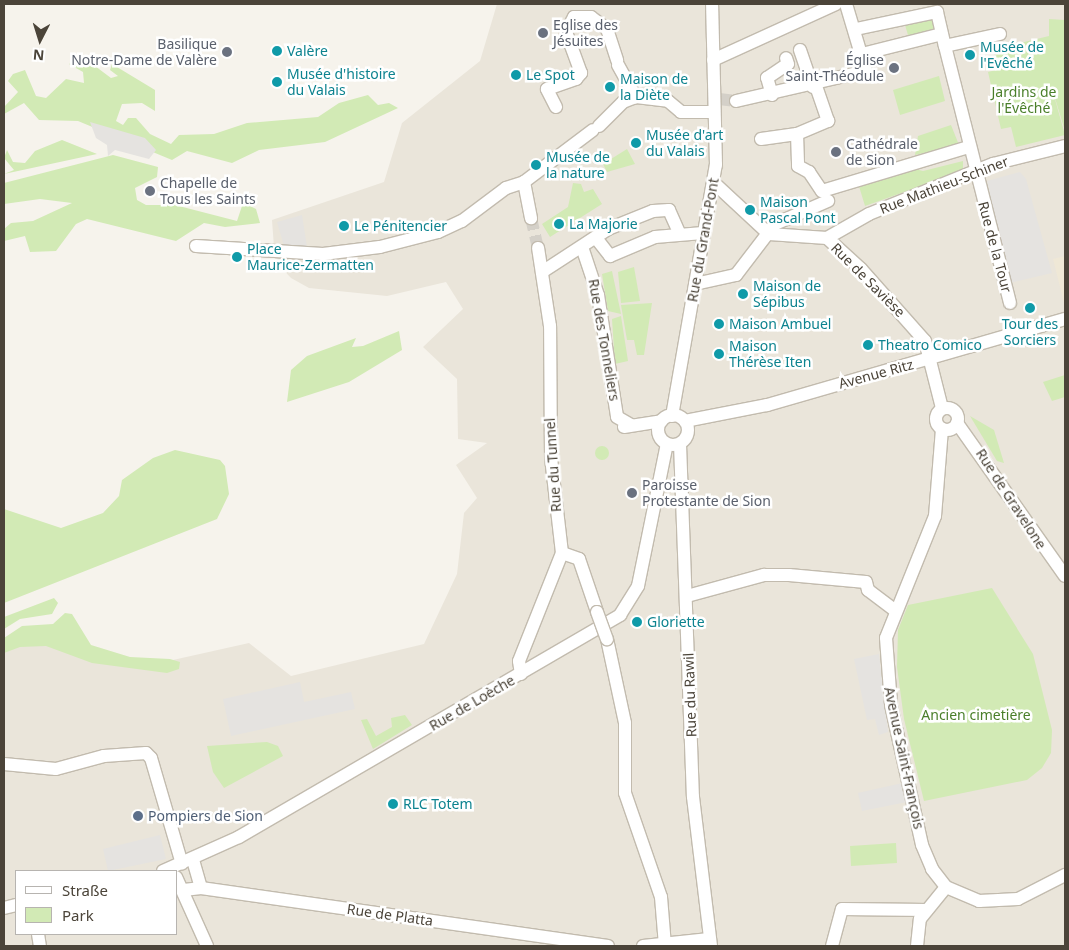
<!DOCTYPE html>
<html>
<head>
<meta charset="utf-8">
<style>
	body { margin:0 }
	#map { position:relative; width:1069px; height:950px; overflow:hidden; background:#f6f3ec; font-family:"Noto Sans",sans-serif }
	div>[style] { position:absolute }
	.residential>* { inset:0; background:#eae5da }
	.education>* { inset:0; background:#efe8d6 }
	.green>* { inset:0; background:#d2eab5 }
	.round { border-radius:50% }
	.parking>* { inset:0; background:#e5e3e0 }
	.minor-tunnel>* { height:12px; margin-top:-6px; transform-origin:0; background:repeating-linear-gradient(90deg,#d4d0c8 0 12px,transparent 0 18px) }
	.roads { filter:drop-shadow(1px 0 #c2bbae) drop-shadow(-1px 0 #c2bbae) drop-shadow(0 1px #c2bbae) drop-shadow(0 -1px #c2bbae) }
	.minor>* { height:12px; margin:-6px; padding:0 6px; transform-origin:6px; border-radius:6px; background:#fff }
	.minor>.ring { margin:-6px; padding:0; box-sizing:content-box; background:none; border:12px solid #fff; border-radius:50% }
	.bridges { filter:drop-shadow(1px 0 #c2bbae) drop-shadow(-1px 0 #c2bbae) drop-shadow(0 1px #c2bbae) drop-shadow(0 -1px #c2bbae) }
	.minor-bridge>* { height:12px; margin:-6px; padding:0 6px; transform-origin:6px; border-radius:6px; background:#fff }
	.dots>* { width:14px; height:14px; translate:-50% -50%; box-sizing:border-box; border:2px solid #fff; border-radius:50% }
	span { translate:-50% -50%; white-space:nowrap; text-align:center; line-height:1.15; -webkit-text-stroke:5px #fff; paint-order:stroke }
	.worship-label { font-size:14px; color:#5b616d }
	.left { translate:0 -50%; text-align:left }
	.right { translate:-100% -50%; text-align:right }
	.culture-label { font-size:14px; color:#0d838f }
	.park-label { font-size:14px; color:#4a7f2a }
	.street-label { font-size:14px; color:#4b4439 }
	.service-label { font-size:14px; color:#4e5e75 }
	.frame { position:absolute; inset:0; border:5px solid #4b4439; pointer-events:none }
	.legend { position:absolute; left:15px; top:870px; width:162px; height:65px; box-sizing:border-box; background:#fff; border:1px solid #b7b4b0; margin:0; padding:6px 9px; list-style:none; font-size:15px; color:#4b4439 }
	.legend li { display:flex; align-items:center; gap:10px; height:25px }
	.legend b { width:25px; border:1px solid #b7b4b0 }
	.north { position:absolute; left:15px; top:15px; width:50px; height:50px; -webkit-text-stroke:4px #fff; paint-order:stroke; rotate:185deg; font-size:14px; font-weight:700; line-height:20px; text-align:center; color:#4b4439 }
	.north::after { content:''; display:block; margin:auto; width:18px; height:22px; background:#4b4439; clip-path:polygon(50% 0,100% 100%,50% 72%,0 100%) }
</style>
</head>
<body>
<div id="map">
	<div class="residential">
		<div style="clip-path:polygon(evenodd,497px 4px,1065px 4px,1065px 946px,4px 946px,4px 645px,53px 637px,146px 666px,249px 643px,291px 676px,424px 644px,457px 574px,464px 513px,477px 498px,456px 465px,487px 443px,458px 439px,457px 379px,423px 347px,463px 309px,446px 282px,387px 296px,309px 288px,291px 278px,275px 261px,272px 220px,384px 182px,402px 123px,480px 61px,497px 4px,16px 871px,176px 871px,176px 934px,16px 934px,16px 871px)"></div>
	</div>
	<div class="education">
		<div style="clip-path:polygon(1065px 256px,1065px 307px,1053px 259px)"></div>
	</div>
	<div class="green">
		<div style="clip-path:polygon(932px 16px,934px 31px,908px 35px,905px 25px)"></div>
		<div style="clip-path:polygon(1049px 19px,1065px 20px,1065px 131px,1051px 85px,1065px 135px,1016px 147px,1011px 127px,1001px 129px,988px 72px,996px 70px,995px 49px,1049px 36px)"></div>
		<div style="clip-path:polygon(83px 57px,111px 78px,118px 76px,110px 70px,112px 64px,155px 90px,155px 111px,142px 103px,122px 104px,116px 121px,123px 125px,128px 118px,136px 118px,150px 134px,171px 144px,179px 135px,214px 134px,247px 123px,318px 117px,339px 103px,368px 95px,378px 105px,389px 103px,398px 108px,325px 142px,259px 150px,232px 163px,187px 151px,172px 160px,78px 121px,39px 120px,24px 103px,4px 114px,4px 107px,18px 92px,8px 81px,13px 74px,25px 70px,36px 96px,46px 98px,66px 79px,84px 83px,83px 72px,69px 64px)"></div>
		<div style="clip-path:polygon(939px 76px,945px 101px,900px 115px,893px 90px)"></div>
		<div style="clip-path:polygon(951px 125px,959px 145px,915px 155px,918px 136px)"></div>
		<div style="clip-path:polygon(62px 140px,97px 154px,4px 174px,14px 170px,4px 158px,7px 150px,13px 162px,25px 163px,35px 151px)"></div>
		<div style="clip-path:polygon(627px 149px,635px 164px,607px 172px,603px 164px)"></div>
		<div style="clip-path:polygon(113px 155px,158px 167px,157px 177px,135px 188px,137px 200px,146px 205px,175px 205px,237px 221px,242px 206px,248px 205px,256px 209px,260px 223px,225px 227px,204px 223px,176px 241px,87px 219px,76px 224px,56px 251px,30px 252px,25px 236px,4px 241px,4px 229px,11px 223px,33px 221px,72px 203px,40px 199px,4px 204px,4px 183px)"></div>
		<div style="clip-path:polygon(963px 161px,963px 171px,865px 206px,858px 183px,907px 167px,923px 171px)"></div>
		<div style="clip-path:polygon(573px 183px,581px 184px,584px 192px,593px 189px,602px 204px,550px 237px,542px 224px,568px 207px)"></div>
		<div style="clip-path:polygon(634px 267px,640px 301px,621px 303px,618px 272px)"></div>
		<div style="clip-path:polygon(612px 271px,621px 314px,608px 311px,602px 274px)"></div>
		<div style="clip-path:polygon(652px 303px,644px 355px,637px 355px,634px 340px,627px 340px,621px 305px)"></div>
		<div style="clip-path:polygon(621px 316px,628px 361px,615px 364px,612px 319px)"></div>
		<div style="clip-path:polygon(399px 331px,402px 350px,349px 382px,287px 402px,291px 370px,307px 356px,356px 338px,352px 347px,363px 346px)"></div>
		<div style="clip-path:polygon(1065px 375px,1065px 397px,1052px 401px,1043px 382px)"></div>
		<div style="clip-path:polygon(970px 416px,994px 430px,1004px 463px,997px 461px)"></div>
		<div class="round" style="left:595px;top:446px;width:14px;height:14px"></div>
		<div style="clip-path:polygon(175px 450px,220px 460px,225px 466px,229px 494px,217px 519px,4px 603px,4px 509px,61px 528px,103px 513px,119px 496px,122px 480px,153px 458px)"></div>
		<div style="clip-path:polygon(992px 588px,1033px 654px,1052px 730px,1051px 753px,1042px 768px,1027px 780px,924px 801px,904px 719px,897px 667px,898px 630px,908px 605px)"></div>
		<div style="clip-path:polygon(54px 598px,58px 603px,52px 614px,20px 619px,4px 629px,4px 617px)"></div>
		<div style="clip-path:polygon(65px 613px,72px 614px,91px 645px,130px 657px,170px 659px,180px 662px,179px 669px,167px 673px,92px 663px,46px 646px,20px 647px,4px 653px,4px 638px,22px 626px,53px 624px)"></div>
		<div style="clip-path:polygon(405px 715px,412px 725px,373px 749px,361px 720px,367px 719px,376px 736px,392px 727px,391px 718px)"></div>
		<div style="clip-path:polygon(267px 742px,278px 746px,283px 756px,224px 788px,213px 772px,207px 746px)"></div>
		<div style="clip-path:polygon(896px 843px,897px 863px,851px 866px,850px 846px)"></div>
	</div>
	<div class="parking">
		<div style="clip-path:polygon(90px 122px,145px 138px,156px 150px,149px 159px,115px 150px,108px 156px,107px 145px,96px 138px)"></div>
		<div style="clip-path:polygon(1020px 172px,1026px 179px,1052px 273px,1010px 283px,987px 181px)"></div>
		<div style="clip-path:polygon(302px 215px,307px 247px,284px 246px,277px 222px)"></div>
		<div style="clip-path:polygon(879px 654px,888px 732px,879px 735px,875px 719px,867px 720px,854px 659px)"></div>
		<div style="clip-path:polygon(300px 682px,304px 702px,351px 692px,355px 709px,231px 736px,223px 699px)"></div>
		<div style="clip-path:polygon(903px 783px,907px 802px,862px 811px,858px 793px)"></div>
		<div style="clip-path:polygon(160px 835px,166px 859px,108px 871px,103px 849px)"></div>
	</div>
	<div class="minor-tunnel">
		<div style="left:719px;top:99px;width:17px;rotate:7deg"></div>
		<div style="left:531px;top:218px;width:31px;rotate:77deg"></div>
	</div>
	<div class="roads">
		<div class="minor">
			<div style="left:856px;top:29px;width:83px;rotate:-11.9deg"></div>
			<div style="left:937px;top:12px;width:35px;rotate:77deg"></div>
			<div style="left:1000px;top:34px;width:56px;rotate:167.7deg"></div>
			<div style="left:945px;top:46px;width:265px;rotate:75.8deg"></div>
			<div style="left:800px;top:50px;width:39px;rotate:71deg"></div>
			<div style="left:862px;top:54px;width:82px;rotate:-14deg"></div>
			<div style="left:713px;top:60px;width:135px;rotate:-24.5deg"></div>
			<div style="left:618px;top:65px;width:37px;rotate:61deg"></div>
			<div style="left:772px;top:95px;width:18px;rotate:-106deg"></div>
			<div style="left:767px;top:78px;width:25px;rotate:-34deg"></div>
			<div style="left:788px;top:64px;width:6px;rotate:-108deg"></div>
			<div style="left:736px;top:101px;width:133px;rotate:-13deg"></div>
			<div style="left:866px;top:71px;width:70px;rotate:-106.6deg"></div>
			<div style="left:556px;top:107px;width:20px;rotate:-117deg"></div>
			<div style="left:547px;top:89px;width:31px;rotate:-19deg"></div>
			<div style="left:576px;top:79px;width:8px;rotate:-50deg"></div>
			<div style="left:581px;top:73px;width:44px;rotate:-110.1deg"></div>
			<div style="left:566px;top:32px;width:17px;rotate:-62deg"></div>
			<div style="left:574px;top:17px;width:17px"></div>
			<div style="left:591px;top:17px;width:20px;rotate:37deg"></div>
			<div style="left:607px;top:29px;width:33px;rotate:72deg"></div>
			<div style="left:599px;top:126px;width:34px;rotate:-45deg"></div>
			<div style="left:623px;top:102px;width:14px;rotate:-21deg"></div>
			<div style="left:636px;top:97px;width:32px;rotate:7deg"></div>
			<div style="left:668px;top:101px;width:17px;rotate:40deg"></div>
			<div style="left:681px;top:112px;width:32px"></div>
			<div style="left:797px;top:134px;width:32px;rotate:88deg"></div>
			<div style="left:798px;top:166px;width:13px;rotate:29deg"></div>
			<div style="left:809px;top:172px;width:23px;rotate:56deg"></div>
			<div style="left:822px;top:191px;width:153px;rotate:-16.7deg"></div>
			<div style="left:761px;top:139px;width:36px;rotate:-8deg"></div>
			<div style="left:797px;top:134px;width:34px;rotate:-23deg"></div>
			<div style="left:828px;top:121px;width:37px;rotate:-109deg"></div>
			<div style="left:524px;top:182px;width:37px;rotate:79deg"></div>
			<div style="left:713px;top:182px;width:76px;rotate:42.9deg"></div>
			<div style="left:769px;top:234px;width:58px;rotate:3.9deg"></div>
			<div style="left:827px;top:238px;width:46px;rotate:42.4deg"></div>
			<div style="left:861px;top:269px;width:96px;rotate:48.4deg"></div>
			<div style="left:925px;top:341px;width:69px;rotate:75.8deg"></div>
			<div style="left:596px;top:238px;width:23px;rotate:52deg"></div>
			<div style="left:610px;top:256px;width:49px;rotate:-22.9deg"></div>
			<div style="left:655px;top:237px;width:48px;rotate:-4.8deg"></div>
			<div style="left:827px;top:238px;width:48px;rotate:-29.7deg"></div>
			<div style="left:869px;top:214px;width:134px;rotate:-22deg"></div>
			<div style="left:993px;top:164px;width:74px;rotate:-14deg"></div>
			<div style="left:196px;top:246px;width:127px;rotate:3.6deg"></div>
			<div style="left:323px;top:254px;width:57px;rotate:-7deg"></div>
			<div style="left:380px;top:247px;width:60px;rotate:-14.5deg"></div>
			<div style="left:438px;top:232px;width:26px;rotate:-25deg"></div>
			<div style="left:462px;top:221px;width:55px;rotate:-36.9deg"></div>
			<div style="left:506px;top:188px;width:19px;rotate:-18deg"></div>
			<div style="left:524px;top:182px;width:86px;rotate:-37deg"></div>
			<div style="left:582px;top:247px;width:51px;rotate:71.6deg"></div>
			<div style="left:598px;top:295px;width:123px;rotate:81.1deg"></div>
			<div style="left:617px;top:417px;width:16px;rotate:30deg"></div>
			<div style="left:542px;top:272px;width:79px;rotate:-33.1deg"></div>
			<div style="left:608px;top:229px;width:48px;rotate:-21.8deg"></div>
			<div style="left:653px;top:211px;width:16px;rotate:-4deg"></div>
			<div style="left:669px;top:210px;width:24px;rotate:66deg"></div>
			<div style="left:695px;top:284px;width:42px;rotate:-12.4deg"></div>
			<div style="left:736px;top:275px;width:64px;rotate:-52.6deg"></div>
			<div style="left:775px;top:224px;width:58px;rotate:-23.5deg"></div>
			<div class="ring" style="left:936px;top:408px;width:10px;height:10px"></div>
			<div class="ring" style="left:658px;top:415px;width:18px;height:18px"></div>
			<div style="left:672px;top:416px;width:255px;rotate:-80.1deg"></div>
			<div style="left:716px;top:165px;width:161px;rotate:-91.4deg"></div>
			<div style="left:685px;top:421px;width:84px;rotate:-11deg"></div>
			<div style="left:767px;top:405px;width:310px;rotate:-16.1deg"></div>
			<div style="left:957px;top:423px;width:187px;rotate:54.8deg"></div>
			<div style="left:624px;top:427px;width:38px;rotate:-9deg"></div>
			<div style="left:942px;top:429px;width:87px;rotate:94.6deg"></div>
			<div style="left:935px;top:516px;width:131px;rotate:111.9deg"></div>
			<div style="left:886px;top:638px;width:67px;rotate:85.7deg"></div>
			<div style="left:891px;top:705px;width:143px;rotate:77.5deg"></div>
			<div style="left:922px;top:845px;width:26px;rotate:67deg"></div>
			<div style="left:932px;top:869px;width:23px;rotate:52deg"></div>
			<div style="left:946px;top:887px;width:36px;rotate:23deg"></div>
			<div style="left:979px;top:901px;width:39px;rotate:-3deg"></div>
			<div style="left:1018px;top:899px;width:53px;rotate:-27.1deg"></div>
			<div style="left:680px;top:444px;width:353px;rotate:87.9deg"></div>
			<div style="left:693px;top:797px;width:150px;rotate:83.1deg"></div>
			<div style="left:562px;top:553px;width:18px;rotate:19deg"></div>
			<div style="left:579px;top:559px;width:56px;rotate:71.2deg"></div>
			<div style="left:687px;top:596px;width:80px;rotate:-15.3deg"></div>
			<div style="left:764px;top:575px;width:25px"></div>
			<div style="left:789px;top:575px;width:77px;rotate:5.2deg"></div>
			<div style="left:866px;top:582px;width:8px;rotate:76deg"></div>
			<div style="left:868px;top:590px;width:34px;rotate:37deg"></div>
			<div style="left:607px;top:639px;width:86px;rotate:77.9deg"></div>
			<div style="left:625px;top:723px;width:70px;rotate:90deg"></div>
			<div style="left:625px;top:793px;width:110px;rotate:70.9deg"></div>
			<div style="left:661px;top:897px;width:49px;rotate:85.3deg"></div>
			<div style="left:521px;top:674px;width:13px;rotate:-99deg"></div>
			<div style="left:519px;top:661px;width:116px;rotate:-68.3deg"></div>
			<div style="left:562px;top:553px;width:96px;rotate:-96.6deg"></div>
			<div style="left:551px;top:458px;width:132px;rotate:-90.4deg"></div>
			<div style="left:550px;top:326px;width:79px;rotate:-98.7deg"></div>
			<div style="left:4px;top:764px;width:52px;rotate:5.5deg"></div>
			<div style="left:56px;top:769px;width:50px;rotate:-15.2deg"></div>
			<div style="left:104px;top:756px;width:42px;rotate:-4.1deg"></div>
			<div style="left:146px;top:753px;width:7px;rotate:45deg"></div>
			<div style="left:151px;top:758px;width:110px;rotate:73.7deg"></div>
			<div style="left:193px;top:860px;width:29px;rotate:74deg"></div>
			<div style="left:163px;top:871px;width:83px;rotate:-24.1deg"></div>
			<div style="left:239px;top:837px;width:441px;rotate:-30.2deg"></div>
			<div style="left:620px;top:615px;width:34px;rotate:-58deg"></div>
			<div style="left:638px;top:586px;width:145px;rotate:-78.5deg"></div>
			<div style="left:176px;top:877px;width:76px;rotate:65.8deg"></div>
			<div style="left:184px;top:890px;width:17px;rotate:-7deg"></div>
			<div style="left:201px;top:888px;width:411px;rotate:8.1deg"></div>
			<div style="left:4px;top:908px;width:12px;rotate:-14deg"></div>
			<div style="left:38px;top:934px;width:12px;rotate:81deg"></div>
			<div style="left:643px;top:946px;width:67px;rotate:-6deg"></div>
			<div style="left:832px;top:946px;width:38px;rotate:-75deg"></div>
			<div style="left:842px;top:909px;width:85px;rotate:0.7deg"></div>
			<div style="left:917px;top:946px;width:27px;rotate:-84deg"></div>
			<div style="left:920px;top:919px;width:41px;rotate:-50.9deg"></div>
		</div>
	</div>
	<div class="bridges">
		<div class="minor-bridge">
			<div style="left:597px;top:612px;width:29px;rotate:70deg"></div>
		</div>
	</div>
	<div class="dots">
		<div style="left:543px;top:33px;background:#6b7280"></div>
		<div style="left:277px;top:51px;background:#0f9aa8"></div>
		<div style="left:227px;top:52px;background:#6b7280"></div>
		<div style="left:970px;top:55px;background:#0f9aa8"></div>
		<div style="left:894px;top:68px;background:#6b7280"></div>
		<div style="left:516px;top:75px;background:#0f9aa8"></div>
		<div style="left:277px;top:82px;background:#0f9aa8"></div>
		<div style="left:610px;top:87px;background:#0f9aa8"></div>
		<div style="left:636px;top:143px;background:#0f9aa8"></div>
		<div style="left:836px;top:152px;background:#6b7280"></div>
		<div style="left:536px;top:165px;background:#0f9aa8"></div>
		<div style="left:150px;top:191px;background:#6b7280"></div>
		<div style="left:750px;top:210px;background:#0f9aa8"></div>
		<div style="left:559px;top:224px;background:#0f9aa8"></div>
		<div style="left:344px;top:226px;background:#0f9aa8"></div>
		<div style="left:237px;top:257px;background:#0f9aa8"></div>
		<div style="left:743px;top:294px;background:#0f9aa8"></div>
		<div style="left:1030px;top:308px;background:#0f9aa8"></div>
		<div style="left:719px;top:324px;background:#0f9aa8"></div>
		<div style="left:868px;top:345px;background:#0f9aa8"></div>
		<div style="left:719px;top:354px;background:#0f9aa8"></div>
		<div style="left:632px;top:493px;background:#6b7280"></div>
		<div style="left:637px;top:622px;background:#0f9aa8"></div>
		<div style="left:393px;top:804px;background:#0f9aa8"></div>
		<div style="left:138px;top:816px;background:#5c6f8a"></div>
	</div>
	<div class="worship-label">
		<span class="left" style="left:553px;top:33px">Eglise des<br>Jésuites</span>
		<span class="right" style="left:217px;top:52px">Basilique<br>Notre-Dame de Valère</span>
		<span class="right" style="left:884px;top:68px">Église<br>Saint-Théodule</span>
		<span class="left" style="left:846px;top:152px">Cathédrale<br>de Sion</span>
		<span class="left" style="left:160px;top:191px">Chapelle de<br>Tous les Saints</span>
		<span class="left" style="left:642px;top:493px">Paroisse<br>Protestante de Sion</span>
	</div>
	<div class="culture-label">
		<span class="left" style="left:980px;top:55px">Musée de<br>l'Evêché</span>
		<span class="left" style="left:287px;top:51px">Valère</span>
		<span class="left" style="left:287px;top:82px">Musée d'histoire<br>du Valais</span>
		<span class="left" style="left:526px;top:75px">Le Spot</span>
		<span class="left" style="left:620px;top:87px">Maison de<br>la Diète</span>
		<span class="left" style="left:646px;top:143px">Musée d'art<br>du Valais</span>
		<span class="left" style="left:546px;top:165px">Musée de<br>la nature</span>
		<span class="left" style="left:760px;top:210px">Maison<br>Pascal Pont</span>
		<span class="left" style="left:569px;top:224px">La Majorie</span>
		<span class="left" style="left:354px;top:226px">Le Pénitencier</span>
		<span class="left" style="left:247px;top:257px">Place<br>Maurice-Zermatten</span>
		<span class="left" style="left:753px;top:294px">Maison de<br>Sépibus</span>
		<span class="left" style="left:729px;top:324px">Maison Ambuel</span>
		<span style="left:1030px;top:332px">Tour des<br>Sorciers</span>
		<span class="left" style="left:878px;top:345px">Theatro Comico</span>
		<span class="left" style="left:729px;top:354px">Maison<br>Thérèse Iten</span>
		<span class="left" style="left:647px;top:622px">Gloriette</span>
		<span class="left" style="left:403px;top:804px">RLC Totem</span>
	</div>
	<div class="park-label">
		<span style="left:1024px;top:100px">Jardins de<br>l'Évêché</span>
		<span style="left:976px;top:715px">Ancien cimetière</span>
	</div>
	<div class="street-label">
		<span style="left:944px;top:185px;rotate:-21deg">Rue Mathieu-Schiner</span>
		<span style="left:703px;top:240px;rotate:-80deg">Rue du Grand-Pont</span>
		<span style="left:995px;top:247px;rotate:75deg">Rue de la Tour</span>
		<span style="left:868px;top:280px;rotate:45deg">Rue de Savièse</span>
		<span style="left:604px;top:340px;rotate:80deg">Rue des Tonneliers</span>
		<span style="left:876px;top:374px;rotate:-15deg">Avenue Ritz</span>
		<span style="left:553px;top:465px;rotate:-94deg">Rue du Tunnel</span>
		<span style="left:1011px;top:499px;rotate:57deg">Rue de Gravelone</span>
		<span style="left:690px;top:695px;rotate:-92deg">Rue du Rawil</span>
		<span style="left:472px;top:703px;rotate:-30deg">Rue de Loèche</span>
		<span style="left:904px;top:758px;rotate:78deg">Avenue Saint-François</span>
		<span style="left:390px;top:915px;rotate:8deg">Rue de Platta</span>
	</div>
	<div class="service-label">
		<span class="left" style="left:148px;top:816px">Pompiers de Sion</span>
	</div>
	<div class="frame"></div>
	<ul class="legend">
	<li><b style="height:6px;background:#fff"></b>Straße</li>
	<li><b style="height:14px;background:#d2eab5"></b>Park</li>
	</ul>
	<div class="north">N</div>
</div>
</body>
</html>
